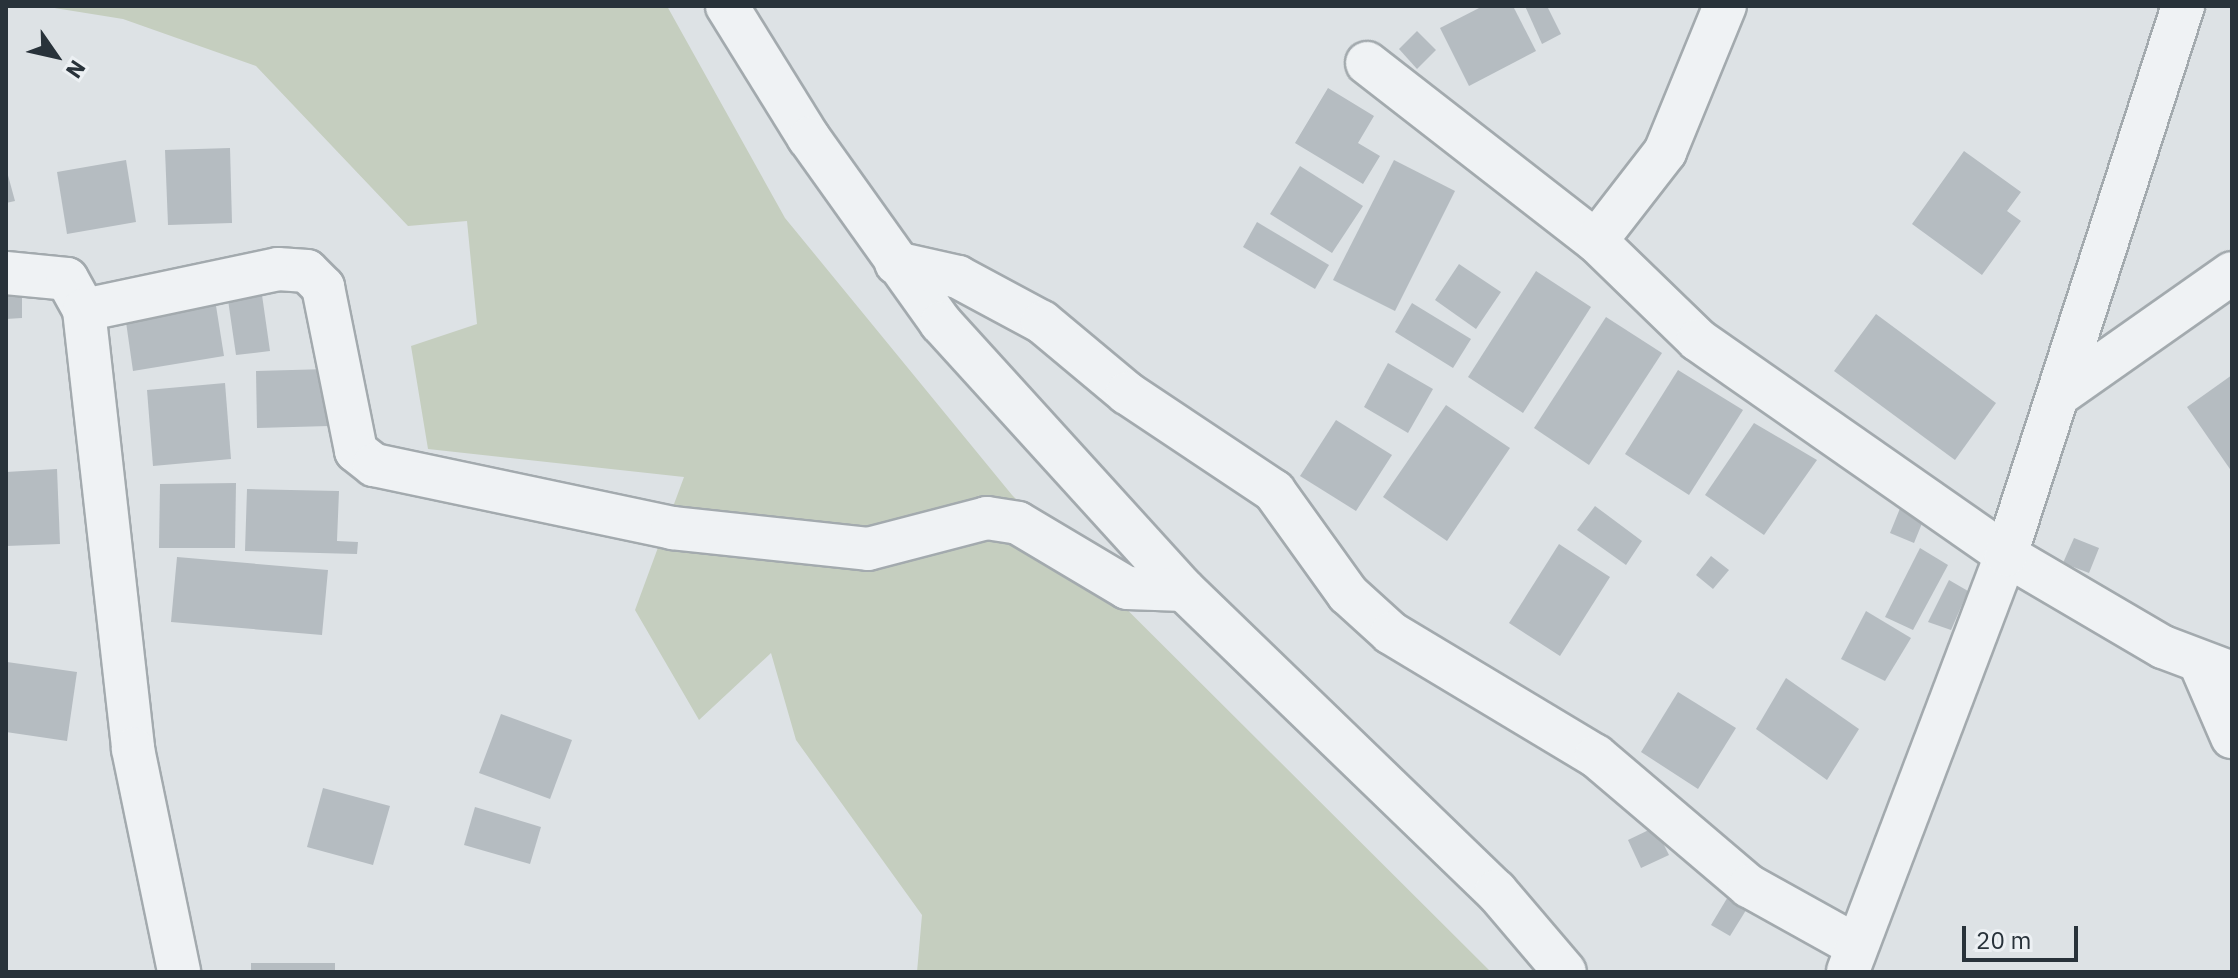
<!DOCTYPE html>
<html>
<head>
<meta charset="utf-8">
<style>
	body { margin:0 }
	#map { position:relative; width:2238px; height:978px; overflow:hidden; background:#dde2e5; font-family:"IBM Plex Sans",sans-serif }
	div>[style] { position:absolute }
	.green>* { inset:0; background:#c5cebf }
	.building>* { inset:0; background:#b5bcc1 }
	.roads { filter:drop-shadow(2px 0 #a3aaae) drop-shadow(-2px 0 #a3aaae) drop-shadow(0 2px #a3aaae) drop-shadow(0 -2px #a3aaae) }
	.minor>* { height:42px; margin:-21px; padding:0 21px; transform-origin:21px; border-radius:21px; background:#eff2f4 }
	span { translate:-50% -50%; white-space:nowrap; text-align:center; line-height:1.15; -webkit-text-stroke:8px #ecf0f3; paint-order:stroke }
	.frame { position:absolute; inset:0; border:8px solid #28323a; pointer-events:none }
	.north { position:absolute; left:16px; top:16px; width:80px; height:80px; -webkit-text-stroke:6px #ecf0f3; paint-order:stroke; rotate:124deg; font-size:22px; font-weight:700; line-height:32px; text-align:center; color:#28323a }
	.north::after { content:''; display:block; margin:auto; width:28px; height:36px; background:#28323a; clip-path:polygon(50% 0,100% 100%,50% 72%,0 100%) }
	.scale { position:absolute; left:1962px; top:926px; width:116px; height:36px; box-sizing:border-box; border:4px solid #28323a; border-top:0; padding-left:10px; font-size:24px; line-height:28px; white-space:nowrap; color:#28323a; -webkit-text-stroke:6px #ecf0f3; paint-order:stroke }
</style>
</head>
<body>
<div id="map">
	<div class="green">
		<div style="clip-path:polygon(42px 6px,667px 6px,785px 218px,1012px 495px,1491px 972px,917px 972px,922px 915px,796px 740px,771px 653px,699px 720px,635px 610px,684px 477px,428px 449px,411px 346px,477px 324px,467px 221px,408px 226px,256px 66px,123px 19px)"></div>
	</div>
	<div class="building">
		<div style="clip-path:polygon(1483px 6px,1513px 6px,1536px 51px,1469px 86px,1440px 28px)"></div>
		<div style="clip-path:polygon(1525px 6px,1547px 6px,1561px 34px,1542px 44px)"></div>
		<div style="clip-path:polygon(1417px 31px,1436px 50px,1417px 69px,1399px 49px)"></div>
		<div style="clip-path:polygon(1328px 88px,1374px 116px,1358px 143px,1380px 156px,1363px 184px,1295px 143px)"></div>
		<div style="clip-path:polygon(230px 148px,232px 223px,168px 225px,165px 150px)"></div>
		<div style="clip-path:polygon(1964px 151px,2021px 192px,2007px 211px,2021px 221px,1982px 275px,1912px 224px)"></div>
		<div style="clip-path:polygon(126px 160px,136px 222px,67px 234px,57px 172px)"></div>
		<div style="clip-path:polygon(1394px 160px,1455px 191px,1395px 311px,1333px 280px)"></div>
		<div style="clip-path:polygon(1300px 166px,1363px 206px,1332px 253px,1270px 214px)"></div>
		<div style="clip-path:polygon(6px 168px,15px 201px,6px 203px)"></div>
		<div style="clip-path:polygon(1257px 222px,1329px 265px,1315px 289px,1243px 247px)"></div>
		<div style="clip-path:polygon(1459px 264px,1501px 292px,1476px 329px,1435px 300px)"></div>
		<div style="clip-path:polygon(1536px 271px,1591px 307px,1523px 413px,1468px 377px)"></div>
		<div style="clip-path:polygon(213px 287px,224px 356px,133px 371px,123px 301px)"></div>
		<div style="clip-path:polygon(22px 291px,22px 318px,6px 319px,6px 292px)"></div>
		<div style="clip-path:polygon(262px 295px,270px 351px,236px 355px,228px 300px)"></div>
		<div style="clip-path:polygon(1412px 303px,1471px 339px,1453px 368px,1395px 332px)"></div>
		<div style="clip-path:polygon(1876px 314px,1996px 403px,1955px 460px,1834px 371px)"></div>
		<div style="clip-path:polygon(1606px 317px,1662px 353px,1589px 465px,1534px 428px)"></div>
		<div style="clip-path:polygon(1388px 363px,1433px 389px,1408px 433px,1364px 407px)"></div>
		<div style="clip-path:polygon(328px 369px,329px 426px,257px 428px,256px 371px)"></div>
		<div style="clip-path:polygon(1678px 370px,1743px 410px,1689px 495px,1625px 454px)"></div>
		<div style="clip-path:polygon(2232px 375px,2232px 472px,2187px 407px)"></div>
		<div style="clip-path:polygon(225px 383px,231px 459px,153px 466px,147px 390px)"></div>
		<div style="clip-path:polygon(1446px 405px,1510px 448px,1447px 541px,1383px 497px)"></div>
		<div style="clip-path:polygon(1336px 420px,1392px 455px,1356px 511px,1300px 476px)"></div>
		<div style="clip-path:polygon(1754px 423px,1817px 460px,1764px 535px,1705px 495px)"></div>
		<div style="clip-path:polygon(57px 469px,60px 544px,6px 546px,6px 472px)"></div>
		<div style="clip-path:polygon(236px 483px,235px 548px,159px 548px,160px 484px)"></div>
		<div style="clip-path:polygon(247px 489px,339px 491px,337px 541px,358px 542px,357px 554px,245px 551px)"></div>
		<div style="clip-path:polygon(1595px 506px,1642px 541px,1626px 565px,1577px 530px)"></div>
		<div style="clip-path:polygon(1901px 506px,1925px 516px,1914px 543px,1890px 533px)"></div>
		<div style="clip-path:polygon(2074px 538px,2099px 548px,2089px 573px,2063px 563px)"></div>
		<div style="clip-path:polygon(1559px 544px,1610px 577px,1560px 656px,1509px 623px)"></div>
		<div style="clip-path:polygon(1920px 548px,1948px 565px,1913px 630px,1885px 617px)"></div>
		<div style="clip-path:polygon(1711px 556px,1729px 570px,1713px 589px,1696px 575px)"></div>
		<div style="clip-path:polygon(177px 557px,328px 570px,322px 635px,171px 622px)"></div>
		<div style="clip-path:polygon(1949px 580px,1968px 591px,1951px 630px,1928px 622px)"></div>
		<div style="clip-path:polygon(1866px 611px,1911px 638px,1885px 681px,1841px 659px)"></div>
		<div style="clip-path:polygon(7px 662px,77px 672px,67px 741px,6px 732px)"></div>
		<div style="clip-path:polygon(1786px 678px,1859px 729px,1827px 780px,1756px 729px)"></div>
		<div style="clip-path:polygon(1678px 692px,1736px 728px,1698px 789px,1641px 752px)"></div>
		<div style="clip-path:polygon(501px 714px,572px 740px,550px 799px,479px 773px)"></div>
		<div style="clip-path:polygon(323px 788px,390px 806px,373px 865px,307px 847px)"></div>
		<div style="clip-path:polygon(475px 807px,541px 827px,530px 864px,464px 845px)"></div>
		<div style="clip-path:polygon(1655px 827px,1669px 855px,1641px 868px,1628px 840px)"></div>
		<div style="clip-path:polygon(1729px 895px,1748px 907px,1730px 936px,1711px 925px)"></div>
		<div style="clip-path:polygon(251px 963px,335px 963px,335px 972px,251px 972px)"></div>
	</div>
	<div class="roads">
		<div class="minor">
			<div style="left:727px;top:6px;width:155px;rotate:58.2deg"></div>
			<div style="left:809px;top:138px;width:227px;rotate:54.5deg"></div>
			<div style="left:941px;top:323px;width:361px;rotate:47.7deg"></div>
			<div style="left:1184px;top:590px;width:434px;rotate:44deg"></div>
			<div style="left:1496px;top:891px;width:106px;rotate:49.6deg"></div>
			<div style="left:1367px;top:63px;width:290px;rotate:37.9deg"></div>
			<div style="left:1596px;top:241px;width:142px;rotate:44.1deg"></div>
			<div style="left:1698px;top:340px;width:376px;rotate:34.9deg"></div>
			<div style="left:2006px;top:555px;width:182px;rotate:30.4deg"></div>
			<div style="left:2163px;top:647px;width:74px;rotate:20.6deg"></div>
			<div style="left:1596px;top:241px;width:113px;rotate:-52.2deg"></div>
			<div style="left:1665px;top:152px;width:158px;rotate:-67.7deg"></div>
			<div style="left:896px;top:263px;width:64px;rotate:12.7deg"></div>
			<div style="left:958px;top:277px;width:95px;rotate:28.2deg"></div>
			<div style="left:1042px;top:322px;width:111px;rotate:39.9deg"></div>
			<div style="left:1127px;top:393px;width:177px;rotate:33.7deg"></div>
			<div style="left:1274px;top:491px;width:127px;rotate:54.3deg"></div>
			<div style="left:1348px;top:594px;width:58px;rotate:42.2deg"></div>
			<div style="left:1391px;top:633px;width:239px;rotate:31deg"></div>
			<div style="left:1596px;top:756px;width:201px;rotate:40.4deg"></div>
			<div style="left:1749px;top:886px;width:119px;rotate:29.1deg"></div>
			<div style="left:6px;top:273px;width:61px;rotate:5.6deg"></div>
			<div style="left:67px;top:279px;width:35px;rotate:61deg"></div>
			<div style="left:84px;top:310px;width:442px;rotate:83.6deg"></div>
			<div style="left:133px;top:749px;width:228px;rotate:78.3deg"></div>
			<div style="left:84px;top:310px;width:198px;rotate:-11.9deg"></div>
			<div style="left:278px;top:269px;width:29px;rotate:4deg"></div>
			<div style="left:307px;top:271px;width:23px;rotate:45deg"></div>
			<div style="left:323px;top:287px;width:167px;rotate:78.6deg"></div>
			<div style="left:356px;top:451px;width:23px;rotate:38deg"></div>
			<div style="left:374px;top:465px;width:305px;rotate:11.9deg"></div>
			<div style="left:672px;top:528px;width:197px;rotate:6.1deg"></div>
			<div style="left:868px;top:549px;width:123px;rotate:-14.6deg"></div>
			<div style="left:987px;top:518px;width:31px;rotate:9deg"></div>
			<div style="left:1018px;top:523px;width:127px;rotate:30.8deg"></div>
			<div style="left:1127px;top:588px;width:57px;rotate:2deg"></div>
			<div style="left:2060px;top:394px;width:210px;rotate:-35.1deg"></div>
			<div style="left:2200px;top:663px;width:81px;rotate:66.6deg"></div>
			<div style="left:1848px;top:971px;width:445px;rotate:-69.2deg"></div>
			<div style="left:2006px;top:555px;width:577px;rotate:-72.13deg"></div>
		</div>
	</div>
	<div class="frame"></div>
	<div class="north">N</div>
	<div class="scale">20 m</div>
</div>
</body>
</html>
